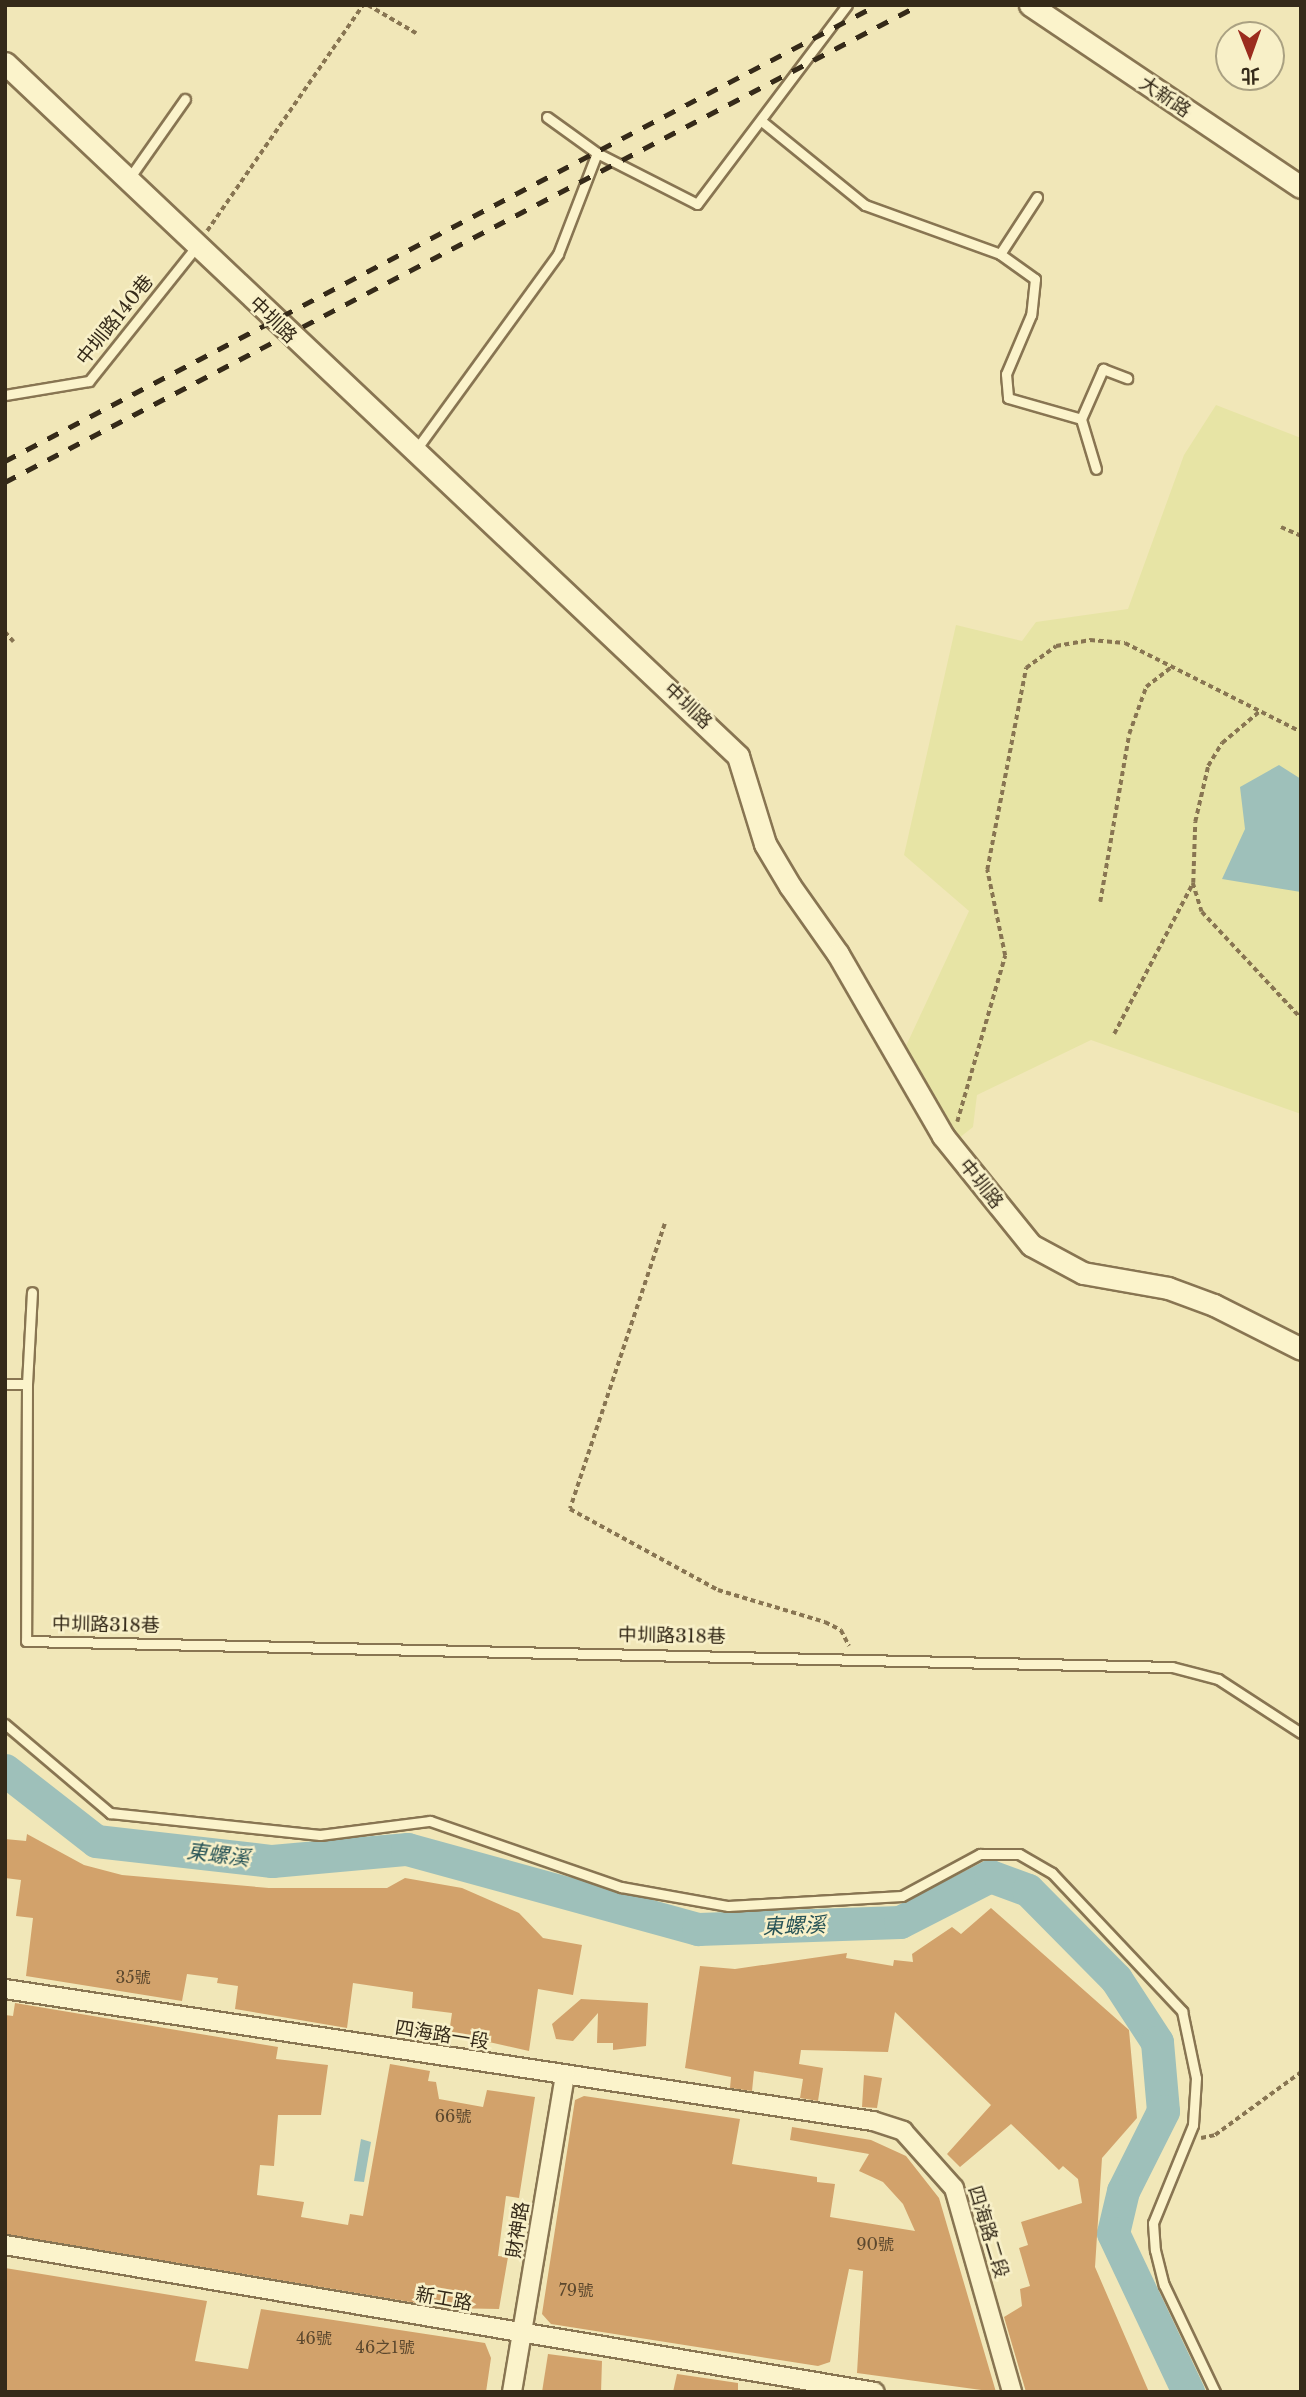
<!DOCTYPE html>
<html>
<head>
<meta charset="utf-8">
<style>
	body { margin:0 }
	#map { position:relative; width:1306px; height:2397px; overflow:hidden; background:#f1e7b8; font-family:"Libre Baskerville","Noto Sans TC",serif }
	div>[style] { position:absolute }
	.farmland>* { inset:0; background:#e7e4a5 }
	.water>* { inset:0; background:#9ec0ba }
	.river>* { height:33px; margin:-16.5px; padding:0 16.5px; transform-origin:16.5px; border-radius:16.5px; background:#9ec0ba }
	.building>* { inset:0; background:#d2a26b }
	.path>* { height:3.5px; margin-top:-1.75px; transform-origin:0; background:repeating-linear-gradient(90deg,#887552 0 5px,transparent 0 8.5px) }
	.roads { filter:drop-shadow(2px 0 #887552) drop-shadow(-2px 0 #887552) drop-shadow(0 2px #887552) drop-shadow(0 -2px #887552) }
	.service>* { height:9px; margin:-4.5px; padding:0 4.5px; transform-origin:4.5px; border-radius:4.5px; background:#fbf3cb }
	.minor>* { height:18px; margin:-9px; padding:0 9px; transform-origin:9px; border-radius:9px; background:#fbf3cb }
	.tertiary>* { height:21px; margin:-10.5px; padding:0 10.5px; transform-origin:10.5px; border-radius:10.5px; background:#fbf3cb }
	.rail>* { height:5px; margin-top:-2.5px; transform-origin:0; background:repeating-linear-gradient(90deg,#352a19 0 12px,transparent 0 24px) }
	span { translate:-50% -50%; white-space:nowrap; text-align:center; line-height:1.15; -webkit-text-stroke:5px #f8f0c8; paint-order:stroke }
	.number-label { font-size:16px; color:#5c482e }
	.number-label span { -webkit-text-stroke-width:0 }
	.street-label { font-size:19px; color:#352a19 }
	.water-label { font-size:21px; color:#275356; font-style:italic }
	.frame { position:absolute; inset:0; border:7px solid #352a19; pointer-events:none }
	.north { position:absolute; left:1215px; top:21px; width:70px; height:70px; box-sizing:border-box; background:#f8f0c8; border:2px solid #aaa182; border-radius:50%; rotate:179deg; font-size:19px; font-weight:700; line-height:28px; text-align:center; color:#352a19 }
	.north::after { content:''; display:block; margin:auto; width:24px; height:32px; background:#9b2c1e; clip-path:polygon(50% 0,100% 100%,50% 72%,0 100%) }
</style>
</head>
<body>
<div id="map">
	<div class="farmland">
		<div style="clip-path:polygon(1216px 405px,1301px 438px,1301px 1114px,1091px 1040px,977px 1095px,973px 1127px,959px 1138px,905px 1048px,969px 911px,904px 855px,956px 625px,1022px 641px,1036px 622px,1128px 609px,1184px 455px)"></div>
	</div>
	<div class="water">
		<div style="clip-path:polygon(1279px 765px,1301px 779px,1301px 892px,1222px 879px,1245px 829px,1240px 787px)"></div>
		<div style="clip-path:polygon(361px 2139px,371px 2142px,364px 2182px,354px 2181px)"></div>
	</div>
	<div class="river">
		<div style="left:5px;top:1770px;width:115px;rotate:38deg"></div>
		<div style="left:96px;top:1841px;width:177px;rotate:6.5deg"></div>
		<div style="left:272px;top:1861px;width:136px;rotate:-5.1deg"></div>
		<div style="left:407px;top:1849px;width:302px;rotate:15.4deg"></div>
		<div style="left:698px;top:1929px;width:202px;rotate:-2deg"></div>
		<div style="left:900px;top:1922px;width:101px;rotate:-27.1deg"></div>
		<div style="left:990px;top:1876px;width:40px;rotate:20.2deg"></div>
		<div style="left:1028px;top:1890px;width:125px;rotate:45.3deg"></div>
		<div style="left:1116px;top:1979px;width:75px;rotate:56.9deg"></div>
		<div style="left:1157px;top:2042px;width:69px;rotate:85deg"></div>
		<div style="left:1163px;top:2111px;width:89px;rotate:116.6deg"></div>
		<div style="left:1123px;top:2191px;width:43px;rotate:103.4deg"></div>
		<div style="left:1113px;top:2233px;width:176px;rotate:64.7deg"></div>
	</div>
	<div class="building">
		<div style="clip-path:polygon(27px 1834px,84px 1865px,122px 1875px,269px 1888px,387px 1888px,405px 1878px,462px 1888px,519px 1913px,543px 1938px,582px 1945px,573px 1995px,538px 1989px,529px 2051px,449px 2033px,452px 2013px,412px 2008px,413px 1992px,353px 1983px,347px 2028px,235px 2009px,238px 1986px,217px 1983px,218px 1978px,187px 1974px,182px 2001px,26px 1976px,33px 1918px,16px 1916px,21px 1880px,5px 1878px,5px 1839px,26px 1841px)"></div>
		<div style="clip-path:polygon(991px 1908px,1129px 2030px,1137px 2118px,1102px 2158px,1095px 2267px,1149px 2392px,1026px 2392px,1004px 2317px,1022px 2306px,1020px 2289px,1030px 2286px,1019px 2248px,1028px 2245px,1021px 2222px,1082px 2203px,1078px 2179px,1063px 2166px,1059px 2170px,1011px 2124px,960px 2167px,947px 2154px,991px 2105px,895px 2012px,888px 2052px,801px 2050px,799px 2064px,823px 2068px,818px 2101px,800px 2098px,803px 2079px,754px 2071px,752px 2091px,730px 2088px,731px 2077px,685px 2068px,700px 1966px,735px 1969px,847px 1953px,846px 1958px,893px 1966px,894px 1960px,913px 1962px,912px 1954px,952px 1927px,961px 1934px)"></div>
		<div style="clip-path:polygon(581px 1999px,648px 2003px,646px 2046px,613px 2050px,613px 2043px,597px 2043px,598px 2013px,573px 2041px,556px 2039px,552px 2024px)"></div>
		<div style="clip-path:polygon(15px 2003px,278px 2047px,276px 2059px,328px 2065px,321px 2115px,278px 2115px,274px 2166px,260px 2165px,257px 2195px,304px 2202px,301px 2217px,348px 2225px,350px 2214px,363px 2216px,390px 2064px,430px 2071px,428px 2081px,436px 2082px,439px 2099px,483px 2107px,487px 2090px,535px 2097px,519px 2198px,506px 2196px,498px 2256px,508px 2257px,499px 2309px,446px 2308px,5px 2234px,5px 2015px,13px 2016px)"></div>
		<div style="clip-path:polygon(864px 2075px,882px 2078px,877px 2108px,862px 2107px)"></div>
		<div style="clip-path:polygon(584px 2096px,740px 2119px,732px 2164px,817px 2177px,817px 2182px,835px 2184px,830px 2217px,915px 2231px,903px 2204px,883px 2182px,859px 2171px,869px 2154px,790px 2140px,792px 2127px,871px 2140px,906px 2156px,939px 2198px,996px 2392px,857px 2373px,863px 2271px,849px 2269px,830px 2362px,818px 2366px,551px 2324px,542px 2314px,575px 2100px)"></div>
		<div style="clip-path:polygon(5px 2268px,207px 2301px,195px 2361px,248px 2369px,261px 2309px,485px 2343px,491px 2358px,486px 2392px,5px 2392px)"></div>
		<div style="clip-path:polygon(548px 2354px,602px 2361px,601px 2392px,542px 2392px)"></div>
		<div style="clip-path:polygon(677px 2374px,738px 2383px,738px 2392px,673px 2392px)"></div>
	</div>
	<div class="path">
		<div style="left:368px;top:5px;width:56px;rotate:30.3deg"></div>
		<div style="left:207px;top:231px;width:275px;rotate:-55.4deg"></div>
		<div style="left:1281px;top:527px;width:22px;rotate:24deg"></div>
		<div style="left:5px;top:632px;width:13px;rotate:48deg"></div>
		<div style="left:1193px;top:883px;width:30px;rotate:73deg"></div>
		<div style="left:1202px;top:912px;width:145px;rotate:47deg"></div>
		<div style="left:1100px;top:902px;width:170px;rotate:-80.2deg"></div>
		<div style="left:1129px;top:734px;width:50px;rotate:-70.1deg"></div>
		<div style="left:1146px;top:687px;width:33px;rotate:-38deg"></div>
		<div style="left:1114px;top:1034px;width:170px;rotate:-62.4deg"></div>
		<div style="left:1193px;top:883px;width:61px;rotate:-88.1deg"></div>
		<div style="left:1195px;top:822px;width:57px;rotate:-76.9deg"></div>
		<div style="left:1208px;top:766px;width:27px;rotate:-59deg"></div>
		<div style="left:1222px;top:743px;width:50px;rotate:-40.1deg"></div>
		<div style="left:957px;top:1122px;width:173px;rotate:-73.9deg"></div>
		<div style="left:1005px;top:956px;width:88px;rotate:-101.8deg"></div>
		<div style="left:987px;top:870px;width:206px;rotate:-79.1deg"></div>
		<div style="left:1026px;top:668px;width:37px;rotate:-36deg"></div>
		<div style="left:1056px;top:646px;width:35px;rotate:-10deg"></div>
		<div style="left:1090px;top:640px;width:35px;rotate:5deg"></div>
		<div style="left:1125px;top:643px;width:197px;rotate:26.8deg"></div>
		<div style="left:665px;top:1224px;width:300px;rotate:108.4deg"></div>
		<div style="left:570px;top:1509px;width:169px;rotate:28.7deg"></div>
		<div style="left:718px;top:1590px;width:112px;rotate:16.7deg"></div>
		<div style="left:825px;top:1622px;width:18px;rotate:27deg"></div>
		<div style="left:841px;top:1630px;width:18px;rotate:63deg"></div>
		<div style="left:1201px;top:2138px;width:14px;rotate:-12deg"></div>
		<div style="left:1215px;top:2135px;width:107px;rotate:-36.2deg"></div>
	</div>
	<div class="roads">
		<div class="service">
			<div style="left:547px;top:117px;width:62px;rotate:35.8deg"></div>
			<div style="left:597px;top:153px;width:112px;rotate:27deg"></div>
			<div style="left:697px;top:204px;width:249px;rotate:-53deg"></div>
			<div style="left:764px;top:123px;width:130px;rotate:39.1deg"></div>
			<div style="left:865px;top:205px;width:144px;rotate:19.9deg"></div>
			<div style="left:1000px;top:254px;width:43px;rotate:35.5deg"></div>
			<div style="left:1035px;top:279px;width:36px;rotate:96deg"></div>
			<div style="left:1031px;top:315px;width:64px;rotate:113deg"></div>
			<div style="left:1006px;top:374px;width:24px;rotate:85deg"></div>
			<div style="left:1008px;top:398px;width:76px;rotate:16deg"></div>
			<div style="left:1081px;top:419px;width:52px;rotate:73.3deg"></div>
			<div style="left:128px;top:180px;width:99px;rotate:-54.9deg"></div>
			<div style="left:1000px;top:254px;width:68px;rotate:-57deg"></div>
			<div style="left:5px;top:395px;width:85px;rotate:-9.5deg"></div>
			<div style="left:89px;top:381px;width:171px;rotate:-51.4deg"></div>
			<div style="left:1081px;top:419px;width:55px;rotate:-66.3deg"></div>
			<div style="left:1103px;top:369px;width:26px;rotate:21deg"></div>
			<div style="left:415px;top:451px;width:243px;rotate:-54deg"></div>
			<div style="left:558px;top:254px;width:108px;rotate:-68.9deg"></div>
			<div style="left:5px;top:1384px;width:22px"></div>
			<div style="left:27px;top:1384px;width:257px;rotate:90.2deg"></div>
			<div style="left:26px;top:1641px;width:1146px;rotate:1.3deg"></div>
			<div style="left:1172px;top:1667px;width:48px;rotate:14.6deg"></div>
			<div style="left:1218px;top:1679px;width:99px;rotate:33deg"></div>
			<div style="left:27px;top:1384px;width:92px;rotate:-86.9deg"></div>
			<div style="left:5px;top:1724px;width:138px;rotate:40.3deg"></div>
			<div style="left:110px;top:1813px;width:211px;rotate:6deg"></div>
			<div style="left:320px;top:1835px;width:111px;rotate:-7.3deg"></div>
			<div style="left:430px;top:1821px;width:202px;rotate:19.1deg"></div>
			<div style="left:621px;top:1887px;width:109px;rotate:10.1deg"></div>
			<div style="left:728px;top:1906px;width:174px;rotate:-3.3deg"></div>
			<div style="left:902px;top:1896px;width:89px;rotate:-28.3deg"></div>
			<div style="left:980px;top:1854px;width:39px"></div>
			<div style="left:1019px;top:1854px;width:38px;rotate:30deg"></div>
			<div style="left:1052px;top:1873px;width:190px;rotate:46.7deg"></div>
			<div style="left:1182px;top:2011px;width:68px;rotate:78.2deg"></div>
			<div style="left:1196px;top:2078px;width:47px;rotate:93.7deg"></div>
			<div style="left:1193px;top:2125px;width:106px;rotate:112.2deg"></div>
			<div style="left:1153px;top:2223px;width:27px;rotate:86deg"></div>
			<div style="left:1155px;top:2250px;width:36px;rotate:76deg"></div>
			<div style="left:1164px;top:2285px;width:119px;rotate:64.5deg"></div>
		</div>
		<div class="minor">
			<div style="left:5px;top:1989px;width:878px;rotate:8.65deg"></div>
			<div style="left:873px;top:2121px;width:32px;rotate:18deg"></div>
			<div style="left:903px;top:2131px;width:76px;rotate:48.2deg"></div>
			<div style="left:954px;top:2188px;width:212px;rotate:74.1deg"></div>
			<div style="left:5px;top:2245px;width:882px;rotate:9.59deg"></div>
			<div style="left:512px;top:2392px;width:321px;rotate:-80.5deg"></div>
		</div>
		<div class="tertiary">
			<div style="left:1030px;top:5px;width:326px;rotate:33.9deg"></div>
			<div style="left:5px;top:63px;width:1009px;rotate:43.39deg"></div>
			<div style="left:738px;top:756px;width:92px;rotate:72.9deg"></div>
			<div style="left:765px;top:844px;width:49px;rotate:59.2deg"></div>
			<div style="left:790px;top:886px;width:83px;rotate:54.8deg"></div>
			<div style="left:838px;top:954px;width:210px;rotate:60deg"></div>
			<div style="left:943px;top:1136px;width:140px;rotate:51.1deg"></div>
			<div style="left:1031px;top:1245px;width:59px;rotate:28.3deg"></div>
			<div style="left:1083px;top:1273px;width:86px;rotate:10deg"></div>
			<div style="left:1168px;top:1288px;width:49px;rotate:20.3deg"></div>
			<div style="left:1214px;top:1305px;width:97px;rotate:26.8deg"></div>
		</div>
	</div>
	<div class="rail">
		<div style="left:5px;top:461px;width:984px;rotate:-27.61deg"></div>
		<div style="left:5px;top:482px;width:1031px;rotate:-27.56deg"></div>
	</div>
	<div class="number-label">
		<span style="left:133px;top:1977px">35號</span>
		<span style="left:453px;top:2116px">66號</span>
		<span style="left:875px;top:2244px">90號</span>
		<span style="left:576px;top:2290px">79號</span>
		<span style="left:314px;top:2338px">46號</span>
		<span style="left:385px;top:2347px">46之1號</span>
	</div>
	<div class="street-label">
		<span style="left:1165px;top:97px;rotate:34deg">大新路</span>
		<span style="left:115px;top:320px;rotate:-51deg">中圳路140巷</span>
		<span style="left:273px;top:320px;rotate:44deg">中圳路</span>
		<span style="left:688px;top:706px;rotate:43deg">中圳路</span>
		<span style="left:981px;top:1184px;rotate:51deg">中圳路</span>
		<span style="left:106px;top:1625px;rotate:1deg">中圳路318巷</span>
		<span style="left:672px;top:1636px;rotate:1deg">中圳路318巷</span>
		<span style="left:442px;top:2035px;rotate:9deg">四海路一段</span>
		<span style="left:518px;top:2230px;rotate:-81deg">財神路</span>
		<span style="left:988px;top:2232px;rotate:73deg">四海路二段</span>
		<span style="left:444px;top:2299px;rotate:10deg">新工路</span>
	</div>
	<div class="water-label">
		<span style="left:218px;top:1855px;rotate:7deg">東螺溪</span>
		<span style="left:794px;top:1926px;rotate:-2deg">東螺溪</span>
	</div>
	<div class="frame"></div>
	<div class="north">北</div>
</div>
</body>
</html>
